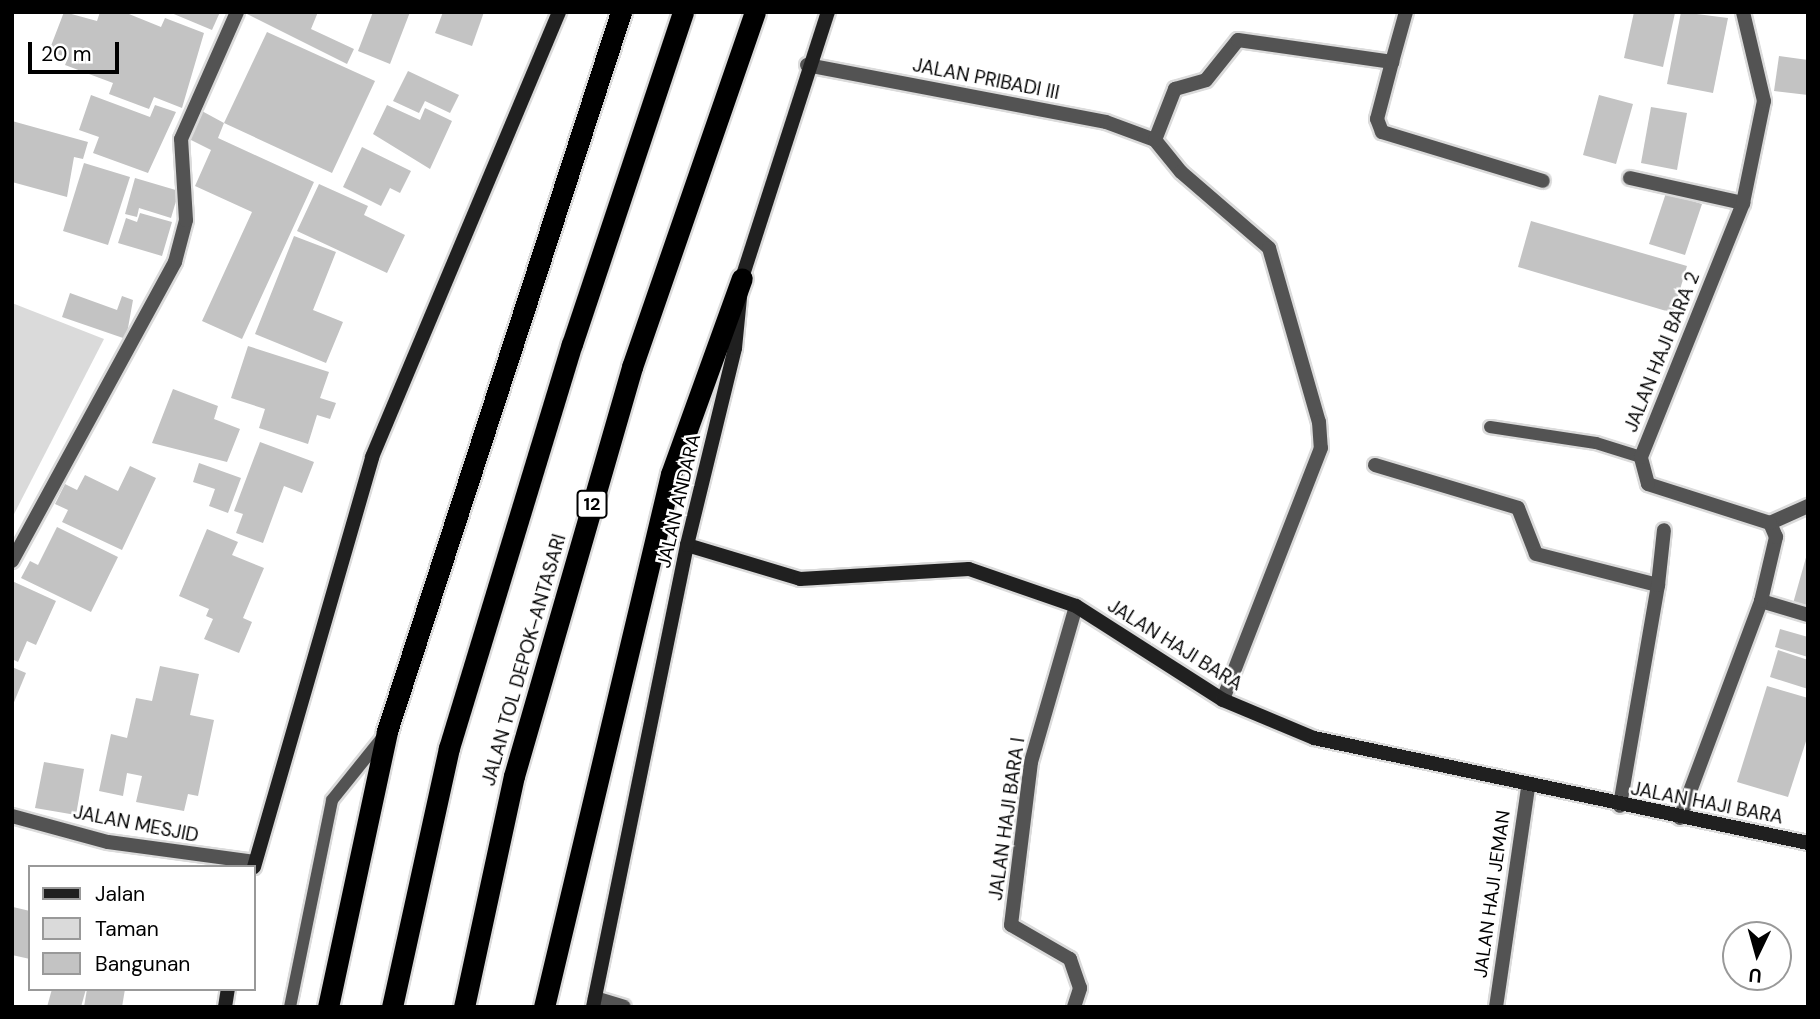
<!DOCTYPE html>
<html>
<head>
<meta charset="utf-8">
<style>
	body { margin:0 }
	#map { position:relative; width:1820px; height:1019px; overflow:hidden; background:#fff; font-family:"DM Sans",sans-serif }
	div>[style] { position:absolute }
	.green>* { inset:0; background:#dadada }
	.building>* { inset:0; background:#c3c3c3 }
	.roads { filter:drop-shadow(2px 0 #dbdbdb) drop-shadow(-2px 0 #dbdbdb) drop-shadow(0 2px #dbdbdb) drop-shadow(0 -2px #dbdbdb) }
	.lane>* { height:12px; margin:-6px; padding:0 6px; transform-origin:6px; border-radius:6px; background:#535353 }
	.street>* { height:14px; margin:-7px; padding:0 7px; transform-origin:7px; border-radius:7px; background:#535353 }
	.secondary>* { height:14px; margin:-7px; padding:0 7px; transform-origin:7px; border-radius:7px; background:#202020 }
	.highway>* { height:21px; margin:-10.5px; padding:0 10.5px; transform-origin:10.5px; border-radius:10.5px; background:#000 }
	span { translate:-50% -50%; white-space:nowrap; text-align:center; line-height:1.15; -webkit-text-stroke:5px #fff; paint-order:stroke }
	.shield-label span { padding:2px 5px; background:#fff; border:2px solid; border-radius:5px; -webkit-text-stroke-width:0 }
	.shield-label { font-size:18px; color:#000; font-weight:700 }
	.street-label { font-size:19px; color:#000 }
	.frame { position:absolute; inset:0; border:14px solid #000; pointer-events:none }
	.legend { position:absolute; left:28px; top:865px; width:228px; height:126px; box-sizing:border-box; background:#fff; border:2px solid #999; margin:0; padding:9px 12px; list-style:none; font-size:21px; color:#000 }
	.legend li { display:flex; align-items:center; gap:14px; height:35px }
	.legend b { width:35px; border:2px solid #999 }
	.north { position:absolute; left:1722px; top:921px; width:70px; height:70px; box-sizing:border-box; background:#fff; border:2px solid #999; border-radius:50%; rotate:185deg; font-size:19px; font-weight:700; line-height:28px; text-align:center; color:#000 }
	.north::after { content:''; display:block; margin:auto; width:24px; height:32px; background:#000; clip-path:polygon(50% 0,100% 100%,50% 72%,0 100%) }
	.scale { position:absolute; left:28px; top:42px; width:91px; height:32px; box-sizing:border-box; border:4px solid #000; border-top:0; padding-left:9px; font-size:21px; line-height:24px; white-space:nowrap; color:#000; -webkit-text-stroke:5px #fff; paint-order:stroke }
</style>
</head>
<body>
<div id="map">
	<div class="green">
		<div style="clip-path:polygon(12px 303px,104px 339px,12px 518px)"></div>
	</div>
	<div class="building">
		<div style="clip-path:polygon(64px 12px,97px 21px,100px 12px,124px 12px,161px 27px,165px 18px,204px 33px,182px 108px,154px 97px,149px 109px,109px 94px,113px 83px,65px 65px,68px 58px,49px 51px)"></div>
		<div style="clip-path:polygon(169px 12px,220px 12px,212px 30px)"></div>
		<div style="clip-path:polygon(243px 12px,318px 12px,311px 29px,354px 49px,347px 64px)"></div>
		<div style="clip-path:polygon(373px 12px,410px 12px,390px 64px,358px 51px)"></div>
		<div style="clip-path:polygon(443px 12px,484px 12px,472px 46px,435px 33px)"></div>
		<div style="clip-path:polygon(1634px 12px,1675px 13px,1663px 67px,1624px 58px)"></div>
		<div style="clip-path:polygon(1681px 12px,1728px 18px,1713px 93px,1667px 84px)"></div>
		<div style="clip-path:polygon(267px 32px,375px 81px,332px 173px,224px 123px)"></div>
		<div style="clip-path:polygon(1779px 56px,1808px 60px,1808px 95px,1774px 91px)"></div>
		<div style="clip-path:polygon(408px 71px,459px 95px,450px 113px,425px 101px,419px 113px,393px 101px)"></div>
		<div style="clip-path:polygon(91px 95px,150px 117px,155px 105px,176px 112px,148px 173px,93px 153px,99px 137px,79px 130px)"></div>
		<div style="clip-path:polygon(1599px 95px,1633px 104px,1616px 164px,1583px 155px)"></div>
		<div style="clip-path:polygon(387px 105px,420px 120px,425px 108px,452px 121px,430px 169px,373px 134px)"></div>
		<div style="clip-path:polygon(1651px 107px,1687px 113px,1677px 170px,1641px 163px)"></div>
		<div style="clip-path:polygon(200px 110px,224px 123px,218px 138px,314px 182px,242px 339px,202px 321px,252px 212px,195px 186px,211px 150px,187px 138px)"></div>
		<div style="clip-path:polygon(12px 121px,88px 142px,83px 159px,74px 157px,67px 197px,12px 182px)"></div>
		<div style="clip-path:polygon(362px 147px,411px 171px,400px 193px,390px 188px,381px 206px,343px 187px)"></div>
		<div style="clip-path:polygon(84px 163px,130px 177px,108px 245px,63px 231px)"></div>
		<div style="clip-path:polygon(135px 178px,179px 191px,171px 218px,139px 208px,137px 217px,125px 214px)"></div>
		<div style="clip-path:polygon(319px 184px,368px 206px,364px 215px,405px 235px,387px 273px,297px 231px)"></div>
		<div style="clip-path:polygon(1666px 193px,1702px 204px,1685px 255px,1649px 244px)"></div>
		<div style="clip-path:polygon(140px 213px,172px 222px,162px 256px,118px 243px,126px 218px,137px 222px)"></div>
		<div style="clip-path:polygon(1531px 221px,1687px 266px,1673px 313px,1518px 267px)"></div>
		<div style="clip-path:polygon(294px 236px,336px 252px,313px 310px,343px 322px,326px 363px,255px 334px)"></div>
		<div style="clip-path:polygon(70px 293px,117px 310px,122px 296px,133px 300px,126px 339px,62px 317px)"></div>
		<div style="clip-path:polygon(248px 346px,329px 372px,320px 398px,336px 403px,330px 419px,317px 415px,308px 444px,259px 428px,265px 409px,231px 398px)"></div>
		<div style="clip-path:polygon(173px 389px,218px 406px,214px 419px,240px 429px,227px 462px,152px 443px)"></div>
		<div style="clip-path:polygon(260px 442px,314px 462px,302px 493px,284px 486px,263px 543px,236px 533px,243px 514px,234px 511px)"></div>
		<div style="clip-path:polygon(199px 463px,241px 478px,228px 513px,209px 506px,215px 489px,193px 482px)"></div>
		<div style="clip-path:polygon(130px 466px,156px 478px,122px 550px,62px 522px,68px 510px,55px 504px,65px 484px,77px 490px,85px 475px,118px 491px)"></div>
		<div style="clip-path:polygon(57px 527px,118px 557px,91px 612px,21px 578px,30px 561px,38px 565px)"></div>
		<div style="clip-path:polygon(207px 529px,238px 542px,232px 555px,264px 568px,243px 618px,252px 622px,239px 653px,204px 639px,213px 619px,206px 616px,209px 609px,179px 596px)"></div>
		<div style="clip-path:polygon(1807px 554px,1808px 554px,1808px 611px,1792px 607px)"></div>
		<div style="clip-path:polygon(12px 581px,56px 601px,36px 645px,27px 641px,18px 662px,12px 659px)"></div>
		<div style="clip-path:polygon(1780px 629px,1808px 637px,1808px 657px,1775px 647px)"></div>
		<div style="clip-path:polygon(1778px 650px,1808px 660px,1808px 689px,1770px 677px)"></div>
		<div style="clip-path:polygon(160px 666px,199px 674px,190px 715px,214px 720px,198px 796px,188px 794px,184px 811px,136px 802px,142px 776px,127px 773px,123px 796px,99px 791px,111px 734px,127px 738px,136px 698px,152px 701px)"></div>
		<div style="clip-path:polygon(12px 667px,26px 673px,12px 707px)"></div>
		<div style="clip-path:polygon(1767px 686px,1808px 698px,1808px 735px,1788px 797px,1737px 782px)"></div>
		<div style="clip-path:polygon(44px 762px,84px 769px,76px 815px,35px 808px)"></div>
		<div style="clip-path:polygon(13px 907px,30px 911px,30px 959px,12px 955px)"></div>
		<div style="clip-path:polygon(52px 989px,86px 989px,81px 1007px,47px 1007px)"></div>
		<div style="clip-path:polygon(87px 989px,125px 989px,122px 1007px,84px 1007px)"></div>
	</div>
	<div class="roads">
		<div class="lane">
			<div style="left:1490px;top:427px;width:107px;rotate:8.6deg"></div>
			<div style="left:1596px;top:443px;width:47px;rotate:17.3deg"></div>
			<div style="left:290px;top:1007px;width:211px;rotate:-78.5deg"></div>
			<div style="left:332px;top:800px;width:80px;rotate:-51.1deg"></div>
		</div>
		<div class="street">
			<div style="left:1392px;top:62px;width:59px;rotate:104.7deg"></div>
			<div style="left:1377px;top:119px;width:14px;rotate:69deg"></div>
			<div style="left:1382px;top:132px;width:168px;rotate:16.9deg"></div>
			<div style="left:807px;top:65px;width:304px;rotate:10.8deg"></div>
			<div style="left:1106px;top:122px;width:52px;rotate:20.2deg"></div>
			<div style="left:1155px;top:140px;width:41px;rotate:50.9deg"></div>
			<div style="left:1181px;top:172px;width:116px;rotate:40.8deg"></div>
			<div style="left:1269px;top:248px;width:181px;rotate:74deg"></div>
			<div style="left:1319px;top:422px;width:26px;rotate:86deg"></div>
			<div style="left:1321px;top:448px;width:270px;rotate:111.3deg"></div>
			<div style="left:1155px;top:140px;width:55px;rotate:-68.6deg"></div>
			<div style="left:1175px;top:89px;width:32px;rotate:-16deg"></div>
			<div style="left:1206px;top:80px;width:51px;rotate:-51.3deg"></div>
			<div style="left:1238px;top:40px;width:156px;rotate:8.1deg"></div>
			<div style="left:1392px;top:62px;width:52px;rotate:-74.4deg"></div>
			<div style="left:1630px;top:178px;width:116px;rotate:12.5deg"></div>
			<div style="left:1375px;top:465px;width:149px;rotate:16.7deg"></div>
			<div style="left:1518px;top:508px;width:49px;rotate:68.6deg"></div>
			<div style="left:1536px;top:554px;width:126px;rotate:14.3deg"></div>
			<div style="left:1658px;top:585px;width:224px;rotate:99.8deg"></div>
			<div style="left:1770px;top:523px;width:42px;rotate:-24.1deg"></div>
			<div style="left:12px;top:561px;width:341px;rotate:-61.4deg"></div>
			<div style="left:175px;top:262px;width:43px;rotate:-75.3deg"></div>
			<div style="left:186px;top:220px;width:81px;rotate:-93.5deg"></div>
			<div style="left:181px;top:139px;width:139px;rotate:-66.2deg"></div>
			<div style="left:1658px;top:585px;width:55px;rotate:-83.8deg"></div>
			<div style="left:1761px;top:601px;width:49px;rotate:16.6deg"></div>
			<div style="left:12px;top:816px;width:99px;rotate:15.2deg"></div>
			<div style="left:108px;top:842px;width:148px;rotate:7.7deg"></div>
			<div style="left:1680px;top:818px;width:232px;rotate:-69.5deg"></div>
			<div style="left:1761px;top:601px;width:66px;rotate:-76.8deg"></div>
			<div style="left:1776px;top:537px;width:15px;rotate:-113deg"></div>
			<div style="left:1770px;top:523px;width:128px;rotate:-162.3deg"></div>
			<div style="left:1648px;top:484px;width:28px;rotate:-105deg"></div>
			<div style="left:1641px;top:457px;width:274px;rotate:-68.1deg"></div>
			<div style="left:1743px;top:203px;width:104px;rotate:-78.4deg"></div>
			<div style="left:1764px;top:101px;width:91px;rotate:-103.3deg"></div>
			<div style="left:595px;top:998px;width:30px;rotate:17deg"></div>
			<div style="left:1074px;top:1007px;width:20px;rotate:-72deg"></div>
			<div style="left:1080px;top:988px;width:31px;rotate:-109deg"></div>
			<div style="left:1070px;top:959px;width:68px;rotate:-150deg"></div>
			<div style="left:1011px;top:925px;width:164px;rotate:-83deg"></div>
			<div style="left:1031px;top:762px;width:162px;rotate:-73.9deg"></div>
			<div style="left:1496px;top:1007px;width:222px;rotate:-81.7deg"></div>
		</div>
		<div class="secondary">
			<div style="left:687px;top:545px;width:118px;rotate:16.7deg"></div>
			<div style="left:800px;top:579px;width:169px;rotate:-3.4deg"></div>
			<div style="left:969px;top:569px;width:113px;rotate:19.1deg"></div>
			<div style="left:1076px;top:606px;width:174px;rotate:32.6deg"></div>
			<div style="left:1223px;top:700px;width:99px;rotate:22.7deg"></div>
			<div style="left:1314px;top:738px;width:505px;rotate:12deg"></div>
			<div style="left:254px;top:867px;width:427px;rotate:-73.9deg"></div>
			<div style="left:372px;top:457px;width:483px;rotate:-67.2deg"></div>
			<div style="left:225px;top:1007px;width:18px;rotate:-81deg"></div>
			<div style="left:593px;top:1007px;width:471px;rotate:-78.5deg"></div>
			<div style="left:687px;top:545px;width:203px;rotate:-76.3deg"></div>
			<div style="left:735px;top:348px;width:70px;rotate:-84.3deg"></div>
			<div style="left:742px;top:278px;width:280px;rotate:-72.1deg"></div>
		</div>
		<div class="highway">
			<div style="left:328px;top:1007px;width:282px;rotate:-77.9deg"></div>
			<div style="left:387px;top:731px;width:756px;rotate:-71.97deg"></div>
			<div style="left:392px;top:1007px;width:265px;rotate:-77.6deg"></div>
			<div style="left:449px;top:748px;width:422px;rotate:-73.1deg"></div>
			<div style="left:572px;top:344px;width:350px;rotate:-71.5deg"></div>
			<div style="left:464px;top:1007px;width:236px;rotate:-77.8deg"></div>
			<div style="left:514px;top:776px;width:426px;rotate:-73.9deg"></div>
			<div style="left:632px;top:367px;width:376px;rotate:-70.9deg"></div>
			<div style="left:544px;top:1007px;width:548px;rotate:-76.6deg"></div>
			<div style="left:671px;top:474px;width:208px;rotate:-70.1deg"></div>
		</div>
	</div>
	<div class="shield-label">
		<span style="left:592px;top:504px">12</span>
	</div>
	<div class="street-label">
		<span style="left:986px;top:79px;rotate:11deg">JALAN PRIBADI III</span>
		<span style="left:1662px;top:352px;rotate:-68deg">JALAN HAJI BARA 2</span>
		<span style="left:679px;top:501px;rotate:-77deg">JALAN ANDARA</span>
		<span style="left:1175px;top:645px;rotate:32deg">JALAN HAJI BARA</span>
		<span style="left:524px;top:660px;rotate:-74deg">JALAN TOL DEPOK–ANTASARI</span>
		<span style="left:1707px;top:803px;rotate:11deg">JALAN HAJI BARA</span>
		<span style="left:1007px;top:819px;rotate:-82deg">JALAN HAJI BARA I</span>
		<span style="left:136px;top:824px;rotate:11deg">JALAN MESJID</span>
		<span style="left:1492px;top:894px;rotate:-82deg">JALAN HAJI JEMAN</span>
	</div>
	<div class="frame"></div>
	<ul class="legend">
	<li><b style="height:9px;background:#202020"></b>Jalan</li>
	<li><b style="height:19px;background:#dadada"></b>Taman</li>
	<li><b style="height:19px;background:#c3c3c3"></b>Bangunan</li>
	</ul>
	<div class="north">U</div>
	<div class="scale">20 m</div>
</div>
</body>
</html>
